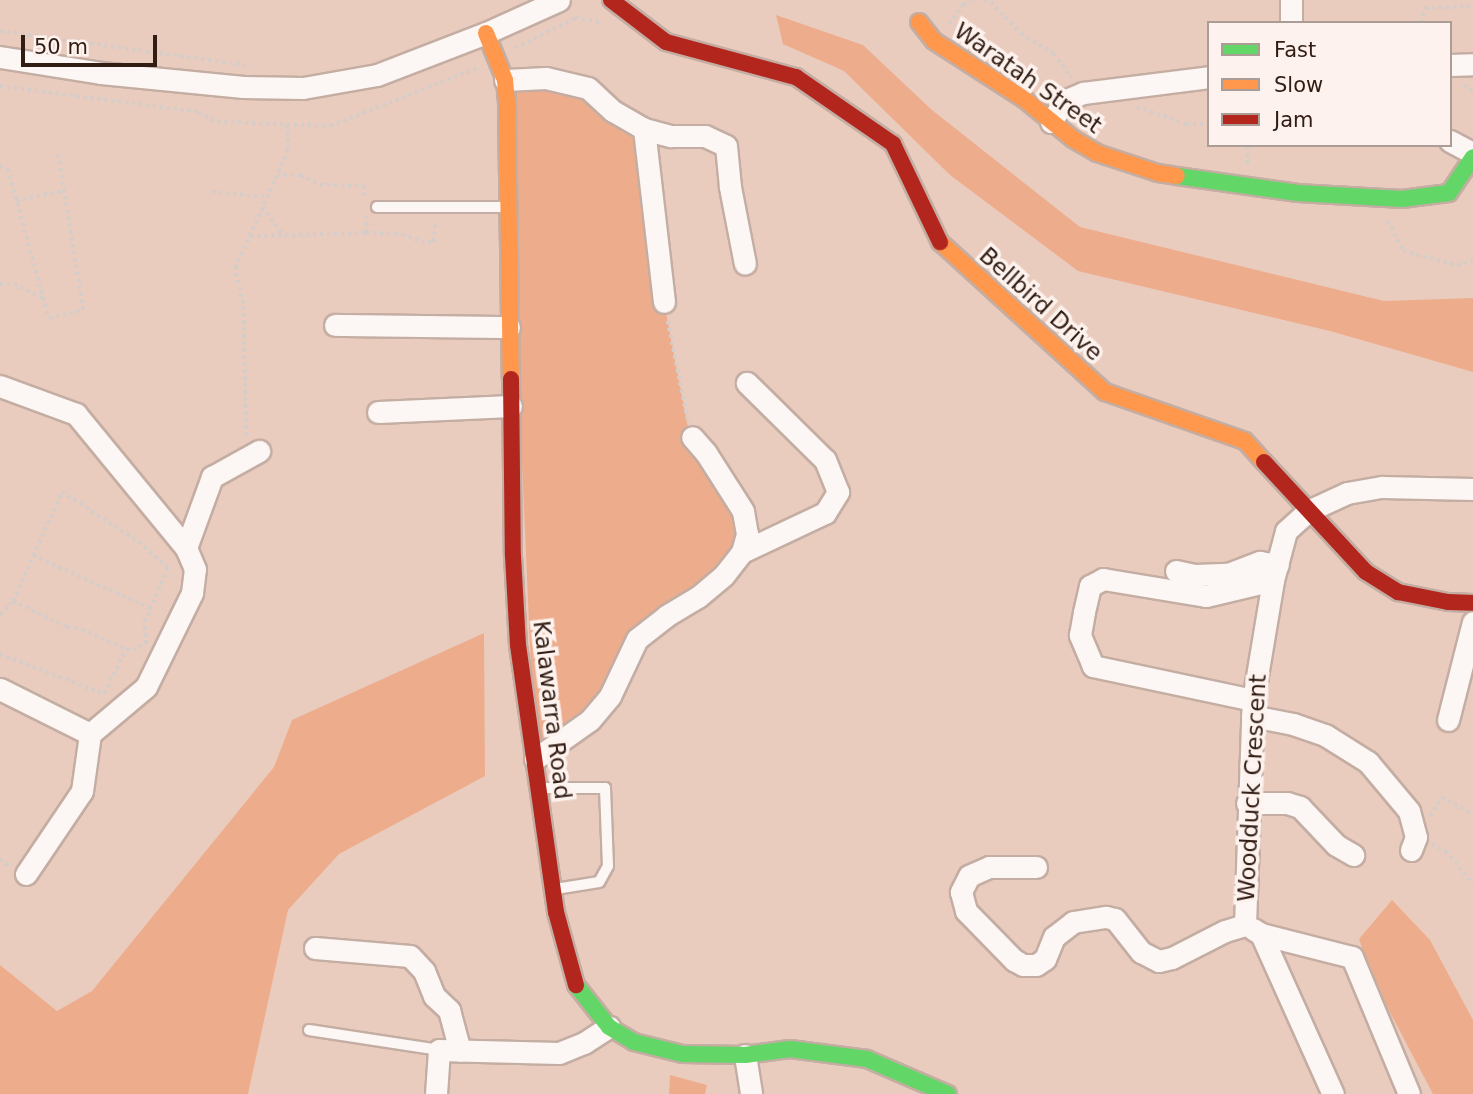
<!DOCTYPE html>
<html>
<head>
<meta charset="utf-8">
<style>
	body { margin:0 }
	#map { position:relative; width:1473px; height:1094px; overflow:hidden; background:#eaccbf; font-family:"DejaVu Sans",sans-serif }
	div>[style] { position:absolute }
	.green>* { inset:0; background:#edad8d }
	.path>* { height:3.5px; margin-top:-1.75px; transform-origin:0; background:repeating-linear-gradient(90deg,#d6ccc8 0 3.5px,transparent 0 7px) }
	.roads { filter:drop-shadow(2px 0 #c4ada2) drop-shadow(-2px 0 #c4ada2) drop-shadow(0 2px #c4ada2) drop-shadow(0 -2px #c4ada2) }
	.lane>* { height:10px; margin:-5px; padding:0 5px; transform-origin:5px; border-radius:5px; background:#fcf7f5 }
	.street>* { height:21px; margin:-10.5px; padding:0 10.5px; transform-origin:10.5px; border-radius:10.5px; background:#fcf7f5 }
	.fast>* { height:16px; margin:-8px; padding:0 8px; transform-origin:8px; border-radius:8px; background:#63d668 }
	.slow>* { height:16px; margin:-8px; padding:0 8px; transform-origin:8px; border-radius:8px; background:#ff974d }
	.jam>* { height:16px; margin:-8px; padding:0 8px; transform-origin:8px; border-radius:8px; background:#b3261e }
	span { translate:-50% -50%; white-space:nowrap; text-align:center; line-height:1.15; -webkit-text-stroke:7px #fdf2ed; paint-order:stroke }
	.street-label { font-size:23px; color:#311d14 }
	.legend { position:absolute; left:1207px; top:21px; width:245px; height:126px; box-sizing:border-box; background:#fdf2ed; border:2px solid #ab9d96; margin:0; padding:9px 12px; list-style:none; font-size:21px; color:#311d14 }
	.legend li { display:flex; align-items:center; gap:14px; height:35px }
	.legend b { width:35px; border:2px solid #ab9d96 }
	.scale { position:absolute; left:21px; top:35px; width:136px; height:32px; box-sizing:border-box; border:4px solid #311d14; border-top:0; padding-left:9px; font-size:21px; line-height:24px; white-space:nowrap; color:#311d14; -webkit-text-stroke:5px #fdf2ed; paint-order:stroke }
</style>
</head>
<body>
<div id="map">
	<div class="green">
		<div style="clip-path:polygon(776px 15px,863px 45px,932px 110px,1080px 227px,1384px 301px,1473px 298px,1473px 372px,1330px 331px,1078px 271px,950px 175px,844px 71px,783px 44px)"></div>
		<div style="clip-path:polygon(546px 78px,644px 129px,664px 302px,691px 443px,743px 511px,742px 552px,666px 616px,610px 696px,535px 759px,505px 80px)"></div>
		<div style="clip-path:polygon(484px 633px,485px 776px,339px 854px,288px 910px,248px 1094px,0 1094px,0 965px,57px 1011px,92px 991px,274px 767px,292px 720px)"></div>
		<div style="clip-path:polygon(1392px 900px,1430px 940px,1473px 1020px,1473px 1094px,1433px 1094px,1374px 982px,1359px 939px)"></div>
		<div style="clip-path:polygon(670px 1075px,707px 1085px,705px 1094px,669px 1094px)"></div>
	</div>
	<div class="path">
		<div style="left:984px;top:0;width:7px;rotate:16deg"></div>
		<div style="left:991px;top:2px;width:44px;rotate:46.8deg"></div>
		<div style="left:1021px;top:34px;width:39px;rotate:31deg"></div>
		<div style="left:1054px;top:54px;width:30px;rotate:53deg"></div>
		<div style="left:1421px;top:23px;width:16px;rotate:-75deg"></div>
		<div style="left:1425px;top:8px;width:48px;rotate:-2.4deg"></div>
		<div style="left:949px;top:24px;width:24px;rotate:-54deg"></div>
		<div style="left:963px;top:5px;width:9px;rotate:-32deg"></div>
		<div style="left:0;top:31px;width:253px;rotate:7.9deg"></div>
		<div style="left:515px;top:48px;width:67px;rotate:-26.6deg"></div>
		<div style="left:575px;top:18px;width:26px;rotate:9deg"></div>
		<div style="left:1464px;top:85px;width:11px;rotate:34deg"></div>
		<div style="left:0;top:86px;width:201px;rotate:7.4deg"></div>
		<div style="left:199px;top:112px;width:21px;rotate:29deg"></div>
		<div style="left:217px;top:122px;width:113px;rotate:2deg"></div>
		<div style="left:330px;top:126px;width:158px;rotate:-21.5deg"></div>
		<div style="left:1137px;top:107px;width:52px;rotate:19.1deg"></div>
		<div style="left:1186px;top:124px;width:23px"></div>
		<div style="left:1247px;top:164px;width:19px;rotate:-90deg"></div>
		<div style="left:0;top:166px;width:9px;rotate:21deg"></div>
		<div style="left:8px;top:169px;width:155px;rotate:74.6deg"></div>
		<div style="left:49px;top:318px;width:35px;rotate:-13deg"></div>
		<div style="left:83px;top:310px;width:157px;rotate:-99.2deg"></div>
		<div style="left:277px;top:175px;width:24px"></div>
		<div style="left:301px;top:175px;width:21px;rotate:28deg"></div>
		<div style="left:320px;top:185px;width:44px;rotate:1.3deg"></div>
		<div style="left:364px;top:186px;width:14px;rotate:86deg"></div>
		<div style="left:212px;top:192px;width:55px;rotate:5.2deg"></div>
		<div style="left:16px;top:200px;width:49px;rotate:-10.6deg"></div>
		<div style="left:263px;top:207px;width:35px;rotate:55deg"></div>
		<div style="left:1388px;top:221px;width:34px;rotate:63deg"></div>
		<div style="left:1403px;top:251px;width:56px;rotate:14.5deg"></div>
		<div style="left:1457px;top:265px;width:16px;rotate:-14deg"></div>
		<div style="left:366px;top:233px;width:36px;rotate:2deg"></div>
		<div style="left:402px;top:234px;width:21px;rotate:23deg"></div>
		<div style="left:421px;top:242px;width:12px"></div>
		<div style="left:433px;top:242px;width:22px;rotate:-82deg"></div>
		<div style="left:250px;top:236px;width:116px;rotate:-1.5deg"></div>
		<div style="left:366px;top:233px;width:18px;rotate:-90deg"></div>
		<div style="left:0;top:284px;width:14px"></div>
		<div style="left:14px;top:284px;width:32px;rotate:26deg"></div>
		<div style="left:668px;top:321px;width:101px;rotate:78.6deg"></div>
		<div style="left:246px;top:436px;width:132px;rotate:-91.3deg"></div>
		<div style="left:243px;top:304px;width:37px;rotate:-103deg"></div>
		<div style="left:235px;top:268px;width:129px;rotate:-65.8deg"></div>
		<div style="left:288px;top:150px;width:26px;rotate:-92deg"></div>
		<div style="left:13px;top:601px;width:60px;rotate:25.7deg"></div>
		<div style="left:67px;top:627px;width:15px;rotate:8deg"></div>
		<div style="left:82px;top:629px;width:48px;rotate:24.4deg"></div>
		<div style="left:126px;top:649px;width:7px;rotate:8deg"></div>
		<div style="left:133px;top:650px;width:13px;rotate:-32deg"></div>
		<div style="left:0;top:615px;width:19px;rotate:-47deg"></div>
		<div style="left:13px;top:601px;width:49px;rotate:-66deg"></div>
		<div style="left:33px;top:556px;width:70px;rotate:-65.6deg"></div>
		<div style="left:62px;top:492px;width:92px;rotate:33deg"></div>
		<div style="left:139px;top:542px;width:39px;rotate:42deg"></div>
		<div style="left:168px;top:568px;width:44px;rotate:112.5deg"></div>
		<div style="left:151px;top:609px;width:129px;rotate:-155.8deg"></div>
		<div style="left:146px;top:644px;width:22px;rotate:-95deg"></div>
		<div style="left:144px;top:622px;width:15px;rotate:-62deg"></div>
		<div style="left:0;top:654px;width:111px;rotate:21deg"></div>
		<div style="left:104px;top:694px;width:50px;rotate:-63.9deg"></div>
		<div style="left:1430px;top:816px;width:22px;rotate:-58deg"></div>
		<div style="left:1442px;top:797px;width:35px;rotate:29deg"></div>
		<div style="left:1432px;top:844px;width:16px;rotate:27deg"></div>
		<div style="left:1446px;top:851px;width:43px;rotate:50.7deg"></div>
		<div style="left:0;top:859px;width:11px;rotate:38deg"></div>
	</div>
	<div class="roads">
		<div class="lane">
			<div style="left:377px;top:207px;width:129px"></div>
			<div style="left:542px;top:788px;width:63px"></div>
			<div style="left:605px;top:788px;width:78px;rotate:87.8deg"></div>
			<div style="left:608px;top:866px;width:18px;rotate:119deg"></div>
			<div style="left:599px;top:882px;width:44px;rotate:170.8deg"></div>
			<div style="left:309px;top:1030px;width:132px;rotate:8.7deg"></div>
		</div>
		<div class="street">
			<div style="left:1291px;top:0;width:23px;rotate:90deg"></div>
			<div style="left:0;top:57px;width:102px;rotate:9deg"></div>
			<div style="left:101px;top:73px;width:143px;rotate:5.6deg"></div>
			<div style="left:243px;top:87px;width:60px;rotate:1deg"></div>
			<div style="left:303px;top:88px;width:75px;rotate:-10deg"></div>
			<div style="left:377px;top:75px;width:117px;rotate:-21.1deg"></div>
			<div style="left:486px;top:33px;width:80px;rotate:-24.3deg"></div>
			<div style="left:1450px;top:65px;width:23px;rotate:-2deg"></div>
			<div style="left:505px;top:80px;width:41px;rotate:-2.8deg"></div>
			<div style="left:546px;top:78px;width:43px;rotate:13.4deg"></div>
			<div style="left:588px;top:88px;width:34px;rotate:43deg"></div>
			<div style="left:613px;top:111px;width:36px;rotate:30deg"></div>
			<div style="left:644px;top:129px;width:28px;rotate:15deg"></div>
			<div style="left:671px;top:136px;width:34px"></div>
			<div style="left:705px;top:136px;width:23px;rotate:25deg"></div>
			<div style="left:726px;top:146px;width:41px;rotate:84.4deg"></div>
			<div style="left:730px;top:187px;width:78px;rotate:79deg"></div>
			<div style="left:1051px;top:122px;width:25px;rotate:-58deg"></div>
			<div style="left:1064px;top:101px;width:21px;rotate:-23deg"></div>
			<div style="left:1083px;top:93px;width:127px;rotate:-7.2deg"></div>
			<div style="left:644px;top:129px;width:174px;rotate:83.4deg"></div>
			<div style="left:1450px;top:141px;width:26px;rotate:28deg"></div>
			<div style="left:335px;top:325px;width:174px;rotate:0.7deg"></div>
			<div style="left:0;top:386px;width:81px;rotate:20.2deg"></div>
			<div style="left:76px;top:414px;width:173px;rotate:50.6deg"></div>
			<div style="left:378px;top:412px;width:133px;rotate:-2.6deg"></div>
			<div style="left:742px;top:552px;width:92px;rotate:-25.2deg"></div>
			<div style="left:825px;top:513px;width:25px;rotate:-58deg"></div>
			<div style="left:838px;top:492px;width:35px;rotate:-112deg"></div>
			<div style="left:825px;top:460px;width:110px;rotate:-135.4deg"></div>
			<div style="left:1176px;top:571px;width:19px;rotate:12deg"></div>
			<div style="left:1195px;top:575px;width:33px;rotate:-2deg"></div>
			<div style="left:1228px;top:574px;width:34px;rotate:-21deg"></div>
			<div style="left:1260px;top:562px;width:18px;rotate:9deg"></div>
			<div style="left:0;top:689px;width:101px;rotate:26.6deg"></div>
			<div style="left:1253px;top:700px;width:164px;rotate:-168deg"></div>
			<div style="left:1093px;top:666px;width:34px;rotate:-113deg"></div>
			<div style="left:1080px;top:635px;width:23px;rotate:-80deg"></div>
			<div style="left:1084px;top:612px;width:27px;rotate:-77deg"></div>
			<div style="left:1090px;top:586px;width:15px;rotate:-28deg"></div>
			<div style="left:1103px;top:579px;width:104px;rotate:9.4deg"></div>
			<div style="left:1206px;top:596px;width:69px;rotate:-13.4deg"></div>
			<div style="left:1252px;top:716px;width:42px;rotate:11deg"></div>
			<div style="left:1293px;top:724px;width:34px;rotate:19deg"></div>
			<div style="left:1325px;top:735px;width:51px;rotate:32.1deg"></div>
			<div style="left:1368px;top:762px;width:64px;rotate:50.1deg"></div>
			<div style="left:1409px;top:811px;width:27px;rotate:75deg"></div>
			<div style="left:1416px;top:837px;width:14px;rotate:111deg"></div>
			<div style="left:1448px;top:720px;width:101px;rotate:-75.7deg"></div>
			<div style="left:535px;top:759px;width:67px;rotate:-35.3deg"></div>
			<div style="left:590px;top:720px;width:31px;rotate:-50deg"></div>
			<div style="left:610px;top:696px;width:63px;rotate:-64.7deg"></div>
			<div style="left:637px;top:639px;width:37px;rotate:-38deg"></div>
			<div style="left:666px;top:616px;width:37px;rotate:-31deg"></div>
			<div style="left:698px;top:597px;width:34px;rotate:-40deg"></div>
			<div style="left:724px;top:575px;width:29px;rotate:-52deg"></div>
			<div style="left:742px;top:552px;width:19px;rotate:-74deg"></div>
			<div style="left:747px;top:534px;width:23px;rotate:-100deg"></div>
			<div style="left:743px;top:511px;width:69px;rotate:-122.5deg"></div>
			<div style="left:706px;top:453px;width:21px;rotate:-131deg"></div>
			<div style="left:1247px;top:803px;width:40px"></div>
			<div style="left:1287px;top:803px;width:14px;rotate:17deg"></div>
			<div style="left:1300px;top:807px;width:52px;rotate:46.5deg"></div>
			<div style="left:1336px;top:845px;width:20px;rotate:30deg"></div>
			<div style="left:1036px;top:867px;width:47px;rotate:180deg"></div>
			<div style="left:989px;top:867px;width:22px;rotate:156deg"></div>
			<div style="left:969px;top:876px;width:18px;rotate:117deg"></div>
			<div style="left:961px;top:892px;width:20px;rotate:75deg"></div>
			<div style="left:966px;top:911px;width:69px;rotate:45.6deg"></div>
			<div style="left:1014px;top:960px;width:10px;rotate:29deg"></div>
			<div style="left:1023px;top:965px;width:13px"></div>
			<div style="left:1036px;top:965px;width:11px;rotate:-34deg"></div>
			<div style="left:1045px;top:959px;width:24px;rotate:-68deg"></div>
			<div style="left:1054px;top:937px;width:24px;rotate:-38deg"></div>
			<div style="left:1073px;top:922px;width:33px;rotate:-9deg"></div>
			<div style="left:1106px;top:917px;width:9px;rotate:13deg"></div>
			<div style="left:1115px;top:919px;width:42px;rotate:51.8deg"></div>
			<div style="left:1141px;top:952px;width:20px;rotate:27deg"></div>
			<div style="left:1159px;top:961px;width:13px;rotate:-13deg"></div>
			<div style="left:1172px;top:958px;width:59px;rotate:-27deg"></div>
			<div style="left:1225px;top:931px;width:21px;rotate:-17deg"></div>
			<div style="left:26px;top:874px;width:100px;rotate:-56deg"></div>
			<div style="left:82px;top:791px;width:58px;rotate:-82deg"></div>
			<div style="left:90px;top:734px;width:73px;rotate:-40deg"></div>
			<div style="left:146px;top:687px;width:105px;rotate:-63.9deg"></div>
			<div style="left:192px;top:593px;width:24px;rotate:-83deg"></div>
			<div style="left:195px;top:569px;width:23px;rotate:-113deg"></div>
			<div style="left:186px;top:548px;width:76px;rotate:-69.9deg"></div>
			<div style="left:212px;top:477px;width:54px;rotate:-29deg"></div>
			<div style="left:1245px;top:925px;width:225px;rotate:-88deg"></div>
			<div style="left:1253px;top:700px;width:122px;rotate:-80.5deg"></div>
			<div style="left:1273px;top:580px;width:51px;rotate:-75.1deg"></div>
			<div style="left:1286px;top:531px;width:30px;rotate:-42deg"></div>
			<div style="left:1308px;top:511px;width:43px;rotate:-24.8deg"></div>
			<div style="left:1347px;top:493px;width:36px;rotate:-10deg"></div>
			<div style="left:1382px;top:487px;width:91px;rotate:1.3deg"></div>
			<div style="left:1253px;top:929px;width:9px;rotate:32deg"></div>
			<div style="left:1261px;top:934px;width:175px;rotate:65.8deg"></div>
			<div style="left:1261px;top:934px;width:94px;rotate:14.2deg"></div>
			<div style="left:1352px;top:957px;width:148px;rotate:67.4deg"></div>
			<div style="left:315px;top:948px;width:95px;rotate:4.8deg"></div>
			<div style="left:410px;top:956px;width:21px;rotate:47deg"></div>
			<div style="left:424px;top:971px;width:27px;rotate:68deg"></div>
			<div style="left:434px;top:996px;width:21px;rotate:43deg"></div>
			<div style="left:449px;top:1010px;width:42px;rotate:75deg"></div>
			<div style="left:745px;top:1055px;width:39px;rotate:81deg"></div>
			<div style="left:436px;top:1094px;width:44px;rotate:-86.1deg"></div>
			<div style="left:439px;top:1050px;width:120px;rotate:1.4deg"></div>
			<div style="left:559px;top:1053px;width:27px;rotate:-22deg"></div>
			<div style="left:584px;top:1043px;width:30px;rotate:-33deg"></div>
		</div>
		<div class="fast">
			<div style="left:1177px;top:176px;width:122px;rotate:8deg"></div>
			<div style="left:1298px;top:193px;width:104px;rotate:3.3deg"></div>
			<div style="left:1402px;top:199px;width:47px;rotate:-7.3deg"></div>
			<div style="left:1449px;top:193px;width:43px;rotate:-56.3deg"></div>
			<div style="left:576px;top:985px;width:53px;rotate:51.8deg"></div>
			<div style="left:609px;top:1027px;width:29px;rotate:31deg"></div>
			<div style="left:634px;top:1042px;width:50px;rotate:13.8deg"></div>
			<div style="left:683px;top:1054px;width:62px;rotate:0.9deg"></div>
			<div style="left:745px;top:1055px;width:45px;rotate:-7.6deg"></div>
			<div style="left:790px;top:1049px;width:78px;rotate:7.4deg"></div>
			<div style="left:867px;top:1059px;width:88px;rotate:23.4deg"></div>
		</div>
		<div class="slow">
			<div style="left:919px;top:22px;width:24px;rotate:52deg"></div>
			<div style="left:934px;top:41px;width:107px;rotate:32.8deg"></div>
			<div style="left:1024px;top:99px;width:63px;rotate:39.2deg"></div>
			<div style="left:1073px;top:139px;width:28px;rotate:30deg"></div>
			<div style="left:1097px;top:153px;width:64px;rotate:18.2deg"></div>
			<div style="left:1158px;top:173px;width:19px;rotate:9deg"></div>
			<div style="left:486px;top:33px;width:51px;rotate:68deg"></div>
			<div style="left:505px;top:80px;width:25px;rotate:85deg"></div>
			<div style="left:507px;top:105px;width:274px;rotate:89.2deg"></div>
			<div style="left:940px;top:242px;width:223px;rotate:42.3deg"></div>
			<div style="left:1105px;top:392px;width:148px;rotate:19.3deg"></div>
			<div style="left:1245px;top:441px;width:28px;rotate:48deg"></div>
		</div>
		<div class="jam">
			<div style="left:611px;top:0;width:69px;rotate:37.4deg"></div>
			<div style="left:666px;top:42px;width:135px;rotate:15.1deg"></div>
			<div style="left:796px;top:77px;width:118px;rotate:34.6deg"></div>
			<div style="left:893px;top:144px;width:109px;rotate:64.4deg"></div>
			<div style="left:511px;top:379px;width:177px;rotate:89.4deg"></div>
			<div style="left:513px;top:556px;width:89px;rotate:86.8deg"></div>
			<div style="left:518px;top:645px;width:270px;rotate:81.9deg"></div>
			<div style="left:556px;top:912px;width:76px;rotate:74.7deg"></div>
			<div style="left:1264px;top:462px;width:150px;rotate:47.2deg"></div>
			<div style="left:1366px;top:572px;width:38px;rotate:32deg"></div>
			<div style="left:1398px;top:592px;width:51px;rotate:11.3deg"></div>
			<div style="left:1448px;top:602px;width:25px;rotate:2deg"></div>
		</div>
	</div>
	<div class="street-label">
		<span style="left:1028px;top:78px;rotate:35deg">Waratah Street</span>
		<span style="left:1041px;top:304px;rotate:42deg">Bellbird Drive</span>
		<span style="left:552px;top:710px;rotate:83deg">Kalawarra Road</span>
		<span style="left:1252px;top:788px;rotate:-87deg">Woodduck Crescent</span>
	</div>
	<ul class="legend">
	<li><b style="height:9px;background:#63d668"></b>Fast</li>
	<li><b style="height:9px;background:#ff974d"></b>Slow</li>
	<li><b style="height:9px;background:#b3261e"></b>Jam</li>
	</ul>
	<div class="scale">50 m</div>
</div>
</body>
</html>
